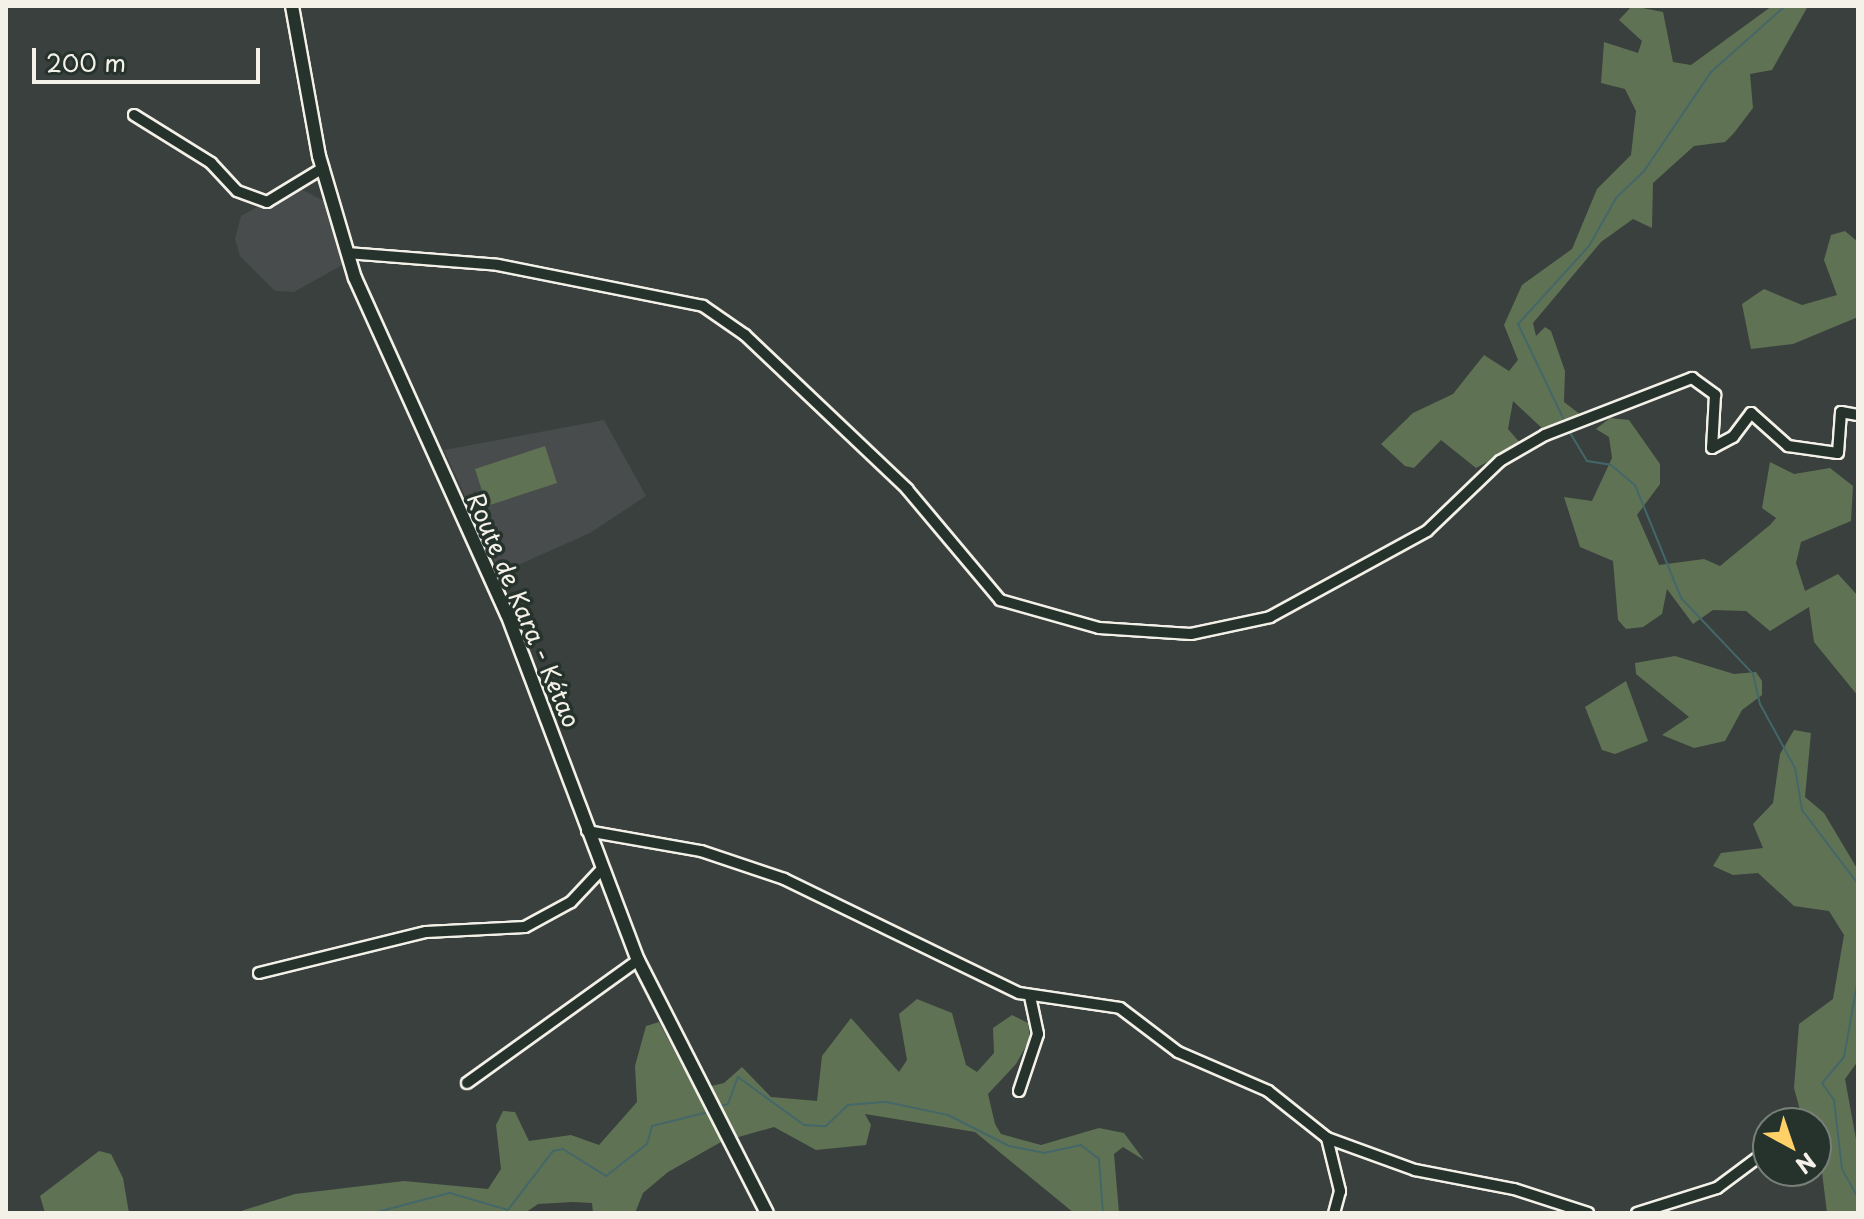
<!DOCTYPE html>
<html>
<head>
<meta charset="utf-8">
<style>
	body { margin:0 }
	#map { position:relative; width:1864px; height:1219px; overflow:hidden; background:#39403e; font-family:"Playpen Sans",sans-serif }
	div>[style] { position:absolute }
	.built>* { inset:0; background:#494c4c }
	.green>* { inset:0; background:#607254 }
	.stream>* { height:2px; margin:-1px; padding:0 1px; transform-origin:1px; border-radius:1px; background:#44676a }
	.roads { filter:drop-shadow(2px 0 #f4f1e8) drop-shadow(-2px 0 #f4f1e8) drop-shadow(0 2px #f4f1e8) drop-shadow(0 -2px #f4f1e8) }
	.minor>* { height:10px; margin:-5px; padding:0 5px; transform-origin:5px; border-radius:5px; background:#26332d }
	.major>* { height:12px; margin:-6px; padding:0 6px; transform-origin:6px; border-radius:6px; background:#26332d }
	span { translate:-50% -50%; white-space:nowrap; text-align:center; line-height:1.15; -webkit-text-stroke:7px #26332d; paint-order:stroke }
	.street-label { font-size:24px; color:#f4f1e8 }
	.frame { position:absolute; inset:0; border:8px solid #f4f1e8; pointer-events:none }
	.north { position:absolute; left:1752px; top:1107px; width:80px; height:80px; box-sizing:border-box; background:#26332d; border:2px solid #787f78; border-radius:50%; rotate:140deg; font-size:22px; font-weight:700; line-height:32px; text-align:center; color:#f4f1e8 }
	.north::after { content:''; display:block; margin:auto; width:28px; height:36px; background:#ffd166; clip-path:polygon(50% 0,100% 100%,50% 72%,0 100%) }
	.scale { position:absolute; left:32px; top:48px; width:228px; height:36px; box-sizing:border-box; border:4px solid #f4f1e8; border-top:0; padding-left:10px; font-size:24px; line-height:28px; white-space:nowrap; color:#f4f1e8; -webkit-text-stroke:6px #26332d; paint-order:stroke }
</style>
</head>
<body>
<div id="map">
	<div class="built">
		<div style="clip-path:polygon(295px 186px,326px 202px,344px 264px,294px 292px,275px 291px,240px 256px,235px 239px,241px 216px)"></div>
		<div style="clip-path:polygon(604px 420px,646px 496px,590px 533px,500px 573px,444px 450px)"></div>
	</div>
	<div class="green">
		<div style="clip-path:polygon(1632px 6px,1663px 12px,1673px 62px,1691px 65px,1772px 6px,1808px 6px,1772px 70px,1750px 74px,1753px 108px,1734px 133px,1725px 142px,1694px 146px,1653px 183px,1652px 228px,1633px 219px,1601px 242px,1533px 323px,1536px 336px,1545px 327px,1551px 331px,1565px 371px,1564px 402px,1581px 415px,1545px 431px,1513px 401px,1508px 429px,1521px 444px,1476px 468px,1441px 440px,1414px 468px,1405px 466px,1381px 444px,1413px 413px,1453px 394px,1484px 355px,1509px 371px,1518px 360px,1504px 325px,1522px 285px,1572px 249px,1597px 189px,1631px 155px,1636px 111px,1625px 89px,1601px 83px,1604px 42px,1638px 53px,1642px 41px,1619px 20px)"></div>
		<div style="clip-path:polygon(1845px 231px,1858px 242px,1858px 317px,1793px 344px,1751px 349px,1742px 304px,1764px 289px,1802px 305px,1837px 295px,1824px 260px,1831px 235px)"></div>
		<div style="clip-path:polygon(1610px 418px,1629px 420px,1660px 464px,1660px 484px,1637px 515px,1659px 565px,1704px 559px,1720px 566px,1770px 525px,1776px 518px,1762px 508px,1770px 462px,1794px 474px,1830px 468px,1853px 486px,1851px 521px,1801px 542px,1796px 563px,1805px 591px,1838px 574px,1858px 596px,1858px 696px,1814px 642px,1809px 607px,1770px 631px,1746px 611px,1713px 610px,1693px 624px,1667px 589px,1662px 614px,1643px 627px,1626px 629px,1618px 620px,1613px 561px,1580px 547px,1564px 497px,1592px 501px,1612px 458px,1609px 437px,1596px 429px)"></div>
		<div style="clip-path:polygon(545px 446px,557px 483px,487px 506px,475px 469px)"></div>
		<div style="clip-path:polygon(1675px 656px,1734px 674px,1756px 672px,1762px 681px,1762px 695px,1742px 710px,1725px 741px,1694px 748px,1662px 735px,1689px 717px,1636px 674px,1635px 663px)"></div>
		<div style="clip-path:polygon(1626px 681px,1648px 741px,1615px 754px,1602px 750px,1585px 707px)"></div>
		<div style="clip-path:polygon(1794px 730px,1811px 733px,1805px 797px,1824px 813px,1858px 870px,1858px 1061px,1845px 1079px,1858px 1150px,1858px 1213px,1827px 1213px,1816px 1123px,1793px 1123px,1800px 1110px,1794px 1088px,1799px 1024px,1833px 999px,1844px 935px,1829px 911px,1794px 906px,1758px 873px,1733px 875px,1713px 866px,1721px 853px,1763px 848px,1753px 824px,1773px 803px,1780px 754px)"></div>
		<div style="clip-path:polygon(917px 999px,952px 1013px,966px 1065px,977px 1072px,994px 1053px,993px 1028px,1012px 1015px,1028px 1023px,1030px 1039px,1016px 1064px,988px 1094px,995px 1124px,1001px 1134px,1041px 1145px,1099px 1128px,1124px 1133px,1144px 1160px,1123px 1147px,1114px 1154px,1119px 1213px,1074px 1213px,975px 1132px,865px 1114px,871px 1125px,866px 1145px,816px 1150px,774px 1127px,721px 1142px,668px 1172px,643px 1193px,635px 1213px,593px 1213px,592px 1203px,573px 1202px,538px 1204px,525px 1213px,235px 1213px,295px 1194px,404px 1181px,488px 1189px,501px 1169px,496px 1125px,503px 1111px,515px 1112px,529px 1141px,571px 1135px,599px 1145px,637px 1102px,635px 1066px,646px 1026px,659px 1022px,695px 1090px,724px 1083px,742px 1067px,771px 1097px,817px 1101px,822px 1056px,851px 1018px,899px 1072px,907px 1060px,899px 1014px)"></div>
		<div style="clip-path:polygon(99px 1151px,111px 1154px,123px 1178px,129px 1213px,45px 1213px,40px 1196px)"></div>
	</div>
	<div class="stream">
		<div style="left:1565px;top:422px;width:109px;rotate:-115.6deg"></div>
		<div style="left:1518px;top:324px;width:105px;rotate:-47.7deg"></div>
		<div style="left:1589px;top:246px;width:55px;rotate:-60.6deg"></div>
		<div style="left:1616px;top:198px;width:39px;rotate:-44deg"></div>
		<div style="left:1644px;top:171px;width:120px;rotate:-55.9deg"></div>
		<div style="left:1711px;top:72px;width:99px;rotate:-41.7deg"></div>
		<div style="left:1569px;top:431px;width:35px;rotate:59deg"></div>
		<div style="left:1587px;top:461px;width:24px;rotate:9deg"></div>
		<div style="left:1611px;top:465px;width:31px;rotate:40deg"></div>
		<div style="left:1635px;top:485px;width:122px;rotate:67.8deg"></div>
		<div style="left:1681px;top:598px;width:105px;rotate:46.5deg"></div>
		<div style="left:1753px;top:674px;width:31px;rotate:77deg"></div>
		<div style="left:1760px;top:704px;width:73px;rotate:61.3deg"></div>
		<div style="left:1795px;top:768px;width:43px;rotate:80.5deg"></div>
		<div style="left:1802px;top:810px;width:93px;rotate:52.9deg"></div>
		<div style="left:1858px;top:979px;width:79px;rotate:100.2deg"></div>
		<div style="left:1844px;top:1057px;width:34px;rotate:130deg"></div>
		<div style="left:1822px;top:1083px;width:21px;rotate:55deg"></div>
		<div style="left:1834px;top:1100px;width:69px;rotate:83.4deg"></div>
		<div style="left:1842px;top:1169px;width:33px;rotate:61deg"></div>
		<div style="left:717px;top:1107px;width:11px;rotate:-15deg"></div>
		<div style="left:728px;top:1104px;width:29px;rotate:-70deg"></div>
		<div style="left:738px;top:1077px;width:82px;rotate:36deg"></div>
		<div style="left:804px;top:1125px;width:22px;rotate:3deg"></div>
		<div style="left:826px;top:1126px;width:30px;rotate:-44deg"></div>
		<div style="left:848px;top:1105px;width:38px;rotate:-5deg"></div>
		<div style="left:886px;top:1102px;width:63px;rotate:11.8deg"></div>
		<div style="left:948px;top:1115px;width:68px;rotate:26.9deg"></div>
		<div style="left:1009px;top:1146px;width:36px;rotate:11deg"></div>
		<div style="left:1044px;top:1153px;width:38px;rotate:-12deg"></div>
		<div style="left:1081px;top:1145px;width:23px;rotate:38deg"></div>
		<div style="left:1099px;top:1159px;width:54px;rotate:85.8deg"></div>
		<div style="left:373px;top:1213px;width:80px;rotate:-14.6deg"></div>
		<div style="left:450px;top:1193px;width:60px;rotate:16.3deg"></div>
		<div style="left:508px;top:1210px;width:74px;rotate:-52.7deg"></div>
		<div style="left:553px;top:1151px;width:10px;rotate:-11deg"></div>
		<div style="left:563px;top:1149px;width:51px;rotate:32.1deg"></div>
		<div style="left:606px;top:1176px;width:52px;rotate:-38deg"></div>
		<div style="left:647px;top:1144px;width:19px;rotate:-74deg"></div>
		<div style="left:652px;top:1126px;width:58px;rotate:-14deg"></div>
	</div>
	<div class="roads">
		<div class="minor">
			<div style="left:134px;top:115px;width:91px;rotate:31.9deg"></div>
			<div style="left:211px;top:163px;width:38px;rotate:47deg"></div>
			<div style="left:237px;top:191px;width:32px;rotate:20deg"></div>
			<div style="left:267px;top:202px;width:66px;rotate:-31.3deg"></div>
			<div style="left:347px;top:253px;width:151px;rotate:4.5deg"></div>
			<div style="left:498px;top:265px;width:209px;rotate:11.3deg"></div>
			<div style="left:703px;top:306px;width:51px;rotate:34.6deg"></div>
			<div style="left:745px;top:335px;width:224px;rotate:43.5deg"></div>
			<div style="left:907px;top:489px;width:145px;rotate:50deg"></div>
			<div style="left:1000px;top:600px;width:103px;rotate:15.8deg"></div>
			<div style="left:1099px;top:628px;width:92px;rotate:3.7deg"></div>
			<div style="left:1191px;top:634px;width:81px;rotate:-12.1deg"></div>
			<div style="left:1270px;top:617px;width:179px;rotate:-28.7deg"></div>
			<div style="left:1427px;top:531px;width:101px;rotate:-43.8deg"></div>
			<div style="left:1500px;top:461px;width:52px;rotate:-30deg"></div>
			<div style="left:1545px;top:435px;width:158px;rotate:-21.2deg"></div>
			<div style="left:1692px;top:378px;width:29px;rotate:36deg"></div>
			<div style="left:1715px;top:395px;width:53px;rotate:93.2deg"></div>
			<div style="left:1712px;top:448px;width:24px;rotate:-28deg"></div>
			<div style="left:1733px;top:437px;width:30px;rotate:-53deg"></div>
			<div style="left:1751px;top:413px;width:50px;rotate:41.7deg"></div>
			<div style="left:1788px;top:446px;width:50px;rotate:8deg"></div>
			<div style="left:1838px;top:453px;width:41px;rotate:-85.8deg"></div>
			<div style="left:1841px;top:412px;width:17px;rotate:10deg"></div>
			<div style="left:587px;top:831px;width:116px;rotate:10deg"></div>
			<div style="left:701px;top:851px;width:88px;rotate:18.6deg"></div>
			<div style="left:784px;top:879px;width:261px;rotate:25.9deg"></div>
			<div style="left:1019px;top:993px;width:102px;rotate:8.4deg"></div>
			<div style="left:1120px;top:1008px;width:73px;rotate:37.2deg"></div>
			<div style="left:1178px;top:1052px;width:98px;rotate:23.4deg"></div>
			<div style="left:1268px;top:1091px;width:75px;rotate:38.5deg"></div>
			<div style="left:1327px;top:1138px;width:94px;rotate:20deg"></div>
			<div style="left:1415px;top:1170px;width:101px;rotate:10.9deg"></div>
			<div style="left:1514px;top:1189px;width:78px;rotate:18deg"></div>
			<div style="left:259px;top:973px;width:172px;rotate:-13.8deg"></div>
			<div style="left:426px;top:932px;width:99px;rotate:-2.9deg"></div>
			<div style="left:525px;top:927px;width:52px;rotate:-28.5deg"></div>
			<div style="left:571px;top:902px;width:44px;rotate:-46.8deg"></div>
			<div style="left:467px;top:1083px;width:211px;rotate:-35.7deg"></div>
			<div style="left:1019px;top:1091px;width:60px;rotate:-71.6deg"></div>
			<div style="left:1038px;top:1034px;width:39px;rotate:-102deg"></div>
			<div style="left:1327px;top:1138px;width:55px;rotate:76.2deg"></div>
			<div style="left:1340px;top:1191px;width:23px;rotate:105deg"></div>
			<div style="left:1637px;top:1213px;width:84px;rotate:-17.4deg"></div>
			<div style="left:1717px;top:1188px;width:64px;rotate:-36.7deg"></div>
		</div>
		<div class="major">
			<div style="left:292px;top:6px;width:152px;rotate:79.8deg"></div>
			<div style="left:319px;top:156px;width:127px;rotate:73.6deg"></div>
			<div style="left:355px;top:278px;width:369px;rotate:65.7deg"></div>
			<div style="left:507px;top:614px;width:370px;rotate:69.3deg"></div>
			<div style="left:638px;top:960px;width:284px;rotate:63deg"></div>
		</div>
	</div>
	<div class="street-label">
		<span style="left:524px;top:610px;rotate:67deg">Route de Kara - Kétao</span>
	</div>
	<div class="frame"></div>
	<div class="north">N</div>
	<div class="scale">200 m</div>
</div>
</body>
</html>
